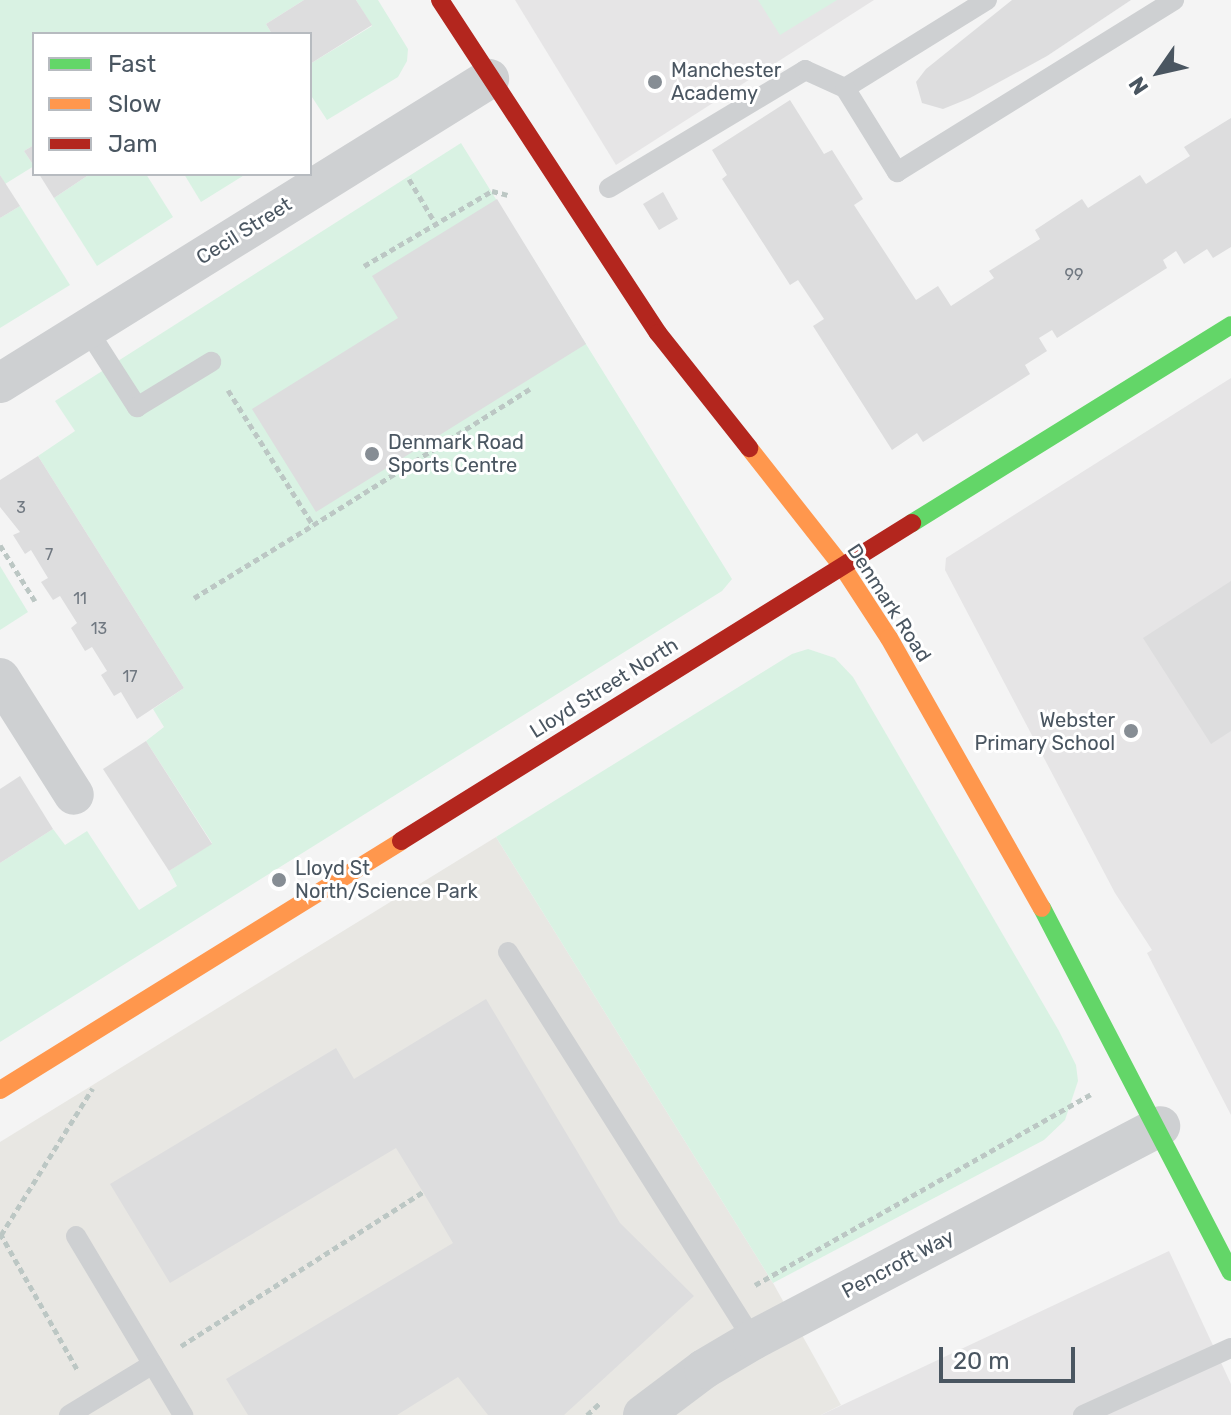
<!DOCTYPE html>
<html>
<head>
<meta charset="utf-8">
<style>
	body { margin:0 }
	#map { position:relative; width:1231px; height:1415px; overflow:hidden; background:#f4f4f4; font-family:Rubik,sans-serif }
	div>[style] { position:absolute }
	.commercial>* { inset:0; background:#e8e7e3 }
	.education>* { inset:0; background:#e6e5e6 }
	.green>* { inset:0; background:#d9f2e3 }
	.building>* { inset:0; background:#ddddde }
	.path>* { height:5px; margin-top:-2.5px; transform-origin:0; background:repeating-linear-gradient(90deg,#bcc7c4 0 6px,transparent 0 10px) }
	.lane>* { height:20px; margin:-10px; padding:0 10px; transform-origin:10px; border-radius:10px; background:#ced0d2 }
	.street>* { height:40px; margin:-20px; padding:0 20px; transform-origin:20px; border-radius:20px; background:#ced0d2 }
	.fast>* { height:18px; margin:-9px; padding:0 9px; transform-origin:9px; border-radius:9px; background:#63d668 }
	.slow>* { height:18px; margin:-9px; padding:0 9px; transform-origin:9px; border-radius:9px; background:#ff974d }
	.jam>* { height:18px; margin:-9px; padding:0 9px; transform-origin:9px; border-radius:9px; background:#b3261e }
	.dots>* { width:22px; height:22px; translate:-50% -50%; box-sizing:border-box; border:4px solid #fff; border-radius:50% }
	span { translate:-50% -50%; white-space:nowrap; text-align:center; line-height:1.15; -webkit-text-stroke:6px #fff; paint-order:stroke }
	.number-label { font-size:16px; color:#707881 }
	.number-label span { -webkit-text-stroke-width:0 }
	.poi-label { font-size:20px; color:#4a5661 }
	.left { translate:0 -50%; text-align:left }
	.right { translate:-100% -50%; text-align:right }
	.street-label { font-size:20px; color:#4a5661 }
	.legend { position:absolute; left:32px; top:32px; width:280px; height:144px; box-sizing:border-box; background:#fff; border:2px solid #b7bbc0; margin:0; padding:10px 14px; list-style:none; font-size:24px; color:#4a5661 }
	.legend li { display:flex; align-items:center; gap:16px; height:40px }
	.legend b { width:40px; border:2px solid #b7bbc0 }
	.north { position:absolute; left:1119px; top:32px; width:80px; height:80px; -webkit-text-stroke:6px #fff; paint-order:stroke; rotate:236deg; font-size:22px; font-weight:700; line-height:32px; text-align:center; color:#4a5661 }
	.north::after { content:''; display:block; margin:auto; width:28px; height:36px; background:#4a5661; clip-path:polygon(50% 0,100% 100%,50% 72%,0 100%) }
	.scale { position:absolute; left:939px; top:1347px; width:136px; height:36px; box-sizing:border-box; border:4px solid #4a5661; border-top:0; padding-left:10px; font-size:24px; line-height:28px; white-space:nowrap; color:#4a5661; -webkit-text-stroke:6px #fff; paint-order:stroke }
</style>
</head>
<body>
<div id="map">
	<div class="commercial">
		<div style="clip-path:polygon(496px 837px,773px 1283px,841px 1405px,821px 1415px,0 1415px,0 1142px)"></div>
	</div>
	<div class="education">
		<div style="clip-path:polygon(515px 0,874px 0,616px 165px)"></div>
		<div style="clip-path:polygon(1231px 378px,1231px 1115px,1147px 953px,1152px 950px,1115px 893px,945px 570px,946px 558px)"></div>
		<div style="clip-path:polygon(1169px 1251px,1231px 1384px,1231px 1415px,821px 1415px)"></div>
	</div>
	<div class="green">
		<div style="clip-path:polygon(0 0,304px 0,266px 24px,272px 34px,34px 34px,34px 145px,24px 151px,34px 166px,5px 184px,0 175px)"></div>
		<div style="clip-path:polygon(356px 0,378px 0,408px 49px,407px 61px,398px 77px,327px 120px,310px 94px,310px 64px,372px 26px)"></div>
		<div style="clip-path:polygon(758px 0,837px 0,780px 35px)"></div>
		<div style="clip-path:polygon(461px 143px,732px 579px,722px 591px,0 1042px,0 863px,53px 829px,65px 845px,87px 831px,139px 910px,177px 886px,169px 871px,212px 843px,146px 741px,164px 727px,153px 709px,184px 688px,38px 456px,75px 431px,55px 401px)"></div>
		<div style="clip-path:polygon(90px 174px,146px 174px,173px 217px,97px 266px,54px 198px)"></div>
		<div style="clip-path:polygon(184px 174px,246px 174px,201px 202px)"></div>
		<div style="clip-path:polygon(20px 206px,70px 285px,0 328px,0 218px)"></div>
		<div style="clip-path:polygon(0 566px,28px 612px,0 630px)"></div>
		<div style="clip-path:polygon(808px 649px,835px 658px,853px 677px,1059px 1031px,1076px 1065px,1078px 1081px,1065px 1120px,1044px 1140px,773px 1283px,496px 837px,792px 654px)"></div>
	</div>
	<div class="building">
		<div style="clip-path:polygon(304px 0,356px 0,372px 25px,310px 64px,310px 34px,272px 34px,266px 24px)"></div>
		<div style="clip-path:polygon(1012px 0,1131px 0,1047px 56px,970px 98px,943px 109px,922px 103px,916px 82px,926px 69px)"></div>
		<div style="clip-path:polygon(790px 100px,824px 154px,832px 150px,863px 199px,854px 205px,916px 300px,938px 286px,951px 306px,994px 278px,989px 271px,1040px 239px,1035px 230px,1082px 199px,1088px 208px,1140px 175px,1146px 184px,1190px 156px,1184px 147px,1231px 118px,1231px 247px,1213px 258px,1207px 249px,1184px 264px,1176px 251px,1163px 260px,1167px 268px,1057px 338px,1052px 330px,1039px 338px,1047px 351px,1025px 365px,1030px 374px,923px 442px,917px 433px,892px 450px,813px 326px,824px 319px,798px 280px,790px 285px,722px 179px,727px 175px,712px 150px)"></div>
		<div style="clip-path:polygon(34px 145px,34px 166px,24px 151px)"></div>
		<div style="clip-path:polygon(39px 174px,90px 174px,54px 198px)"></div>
		<div style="clip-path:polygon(0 175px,20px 206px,0 218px)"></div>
		<div style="clip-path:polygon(663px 192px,678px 219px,659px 230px,643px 204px)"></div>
		<div style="clip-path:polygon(497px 199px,586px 344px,316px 512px,252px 409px,398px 318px,372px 276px)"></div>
		<div style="clip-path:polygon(38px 456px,184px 688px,137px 719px,121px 692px,114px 696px,101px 675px,107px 671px,92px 647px,85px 651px,71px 628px,77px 623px,60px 596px,53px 600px,41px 582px,48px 578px,31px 550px,25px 554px,13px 535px,20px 532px,0 507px,0 480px)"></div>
		<div style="clip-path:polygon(1231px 581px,1231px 731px,1211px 744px,1143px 638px)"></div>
		<div style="clip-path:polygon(146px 741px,212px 844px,169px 871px,103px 769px)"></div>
		<div style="clip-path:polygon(20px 776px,53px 829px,0 863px,0 789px)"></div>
		<div style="clip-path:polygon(486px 999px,620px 1223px,694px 1296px,564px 1415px,488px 1415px,458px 1377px,397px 1415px,248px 1415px,226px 1379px,453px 1243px,423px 1192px,396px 1148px,170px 1283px,110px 1184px,336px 1048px,354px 1079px)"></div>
	</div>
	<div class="path">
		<div style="left:409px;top:179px;width:55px;rotate:59.2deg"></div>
		<div style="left:364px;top:266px;width:148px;rotate:-30.4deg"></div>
		<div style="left:492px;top:191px;width:16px;rotate:14deg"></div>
		<div style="left:228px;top:390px;width:160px;rotate:57.8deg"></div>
		<div style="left:313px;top:525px;width:256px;rotate:-32.1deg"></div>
		<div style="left:0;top:545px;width:66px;rotate:58deg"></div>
		<div style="left:194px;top:598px;width:140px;rotate:-31.5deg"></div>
		<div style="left:0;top:1233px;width:159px;rotate:60.5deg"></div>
		<div style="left:1px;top:1235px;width:173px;rotate:-58deg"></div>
		<div style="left:755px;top:1285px;width:386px;rotate:-29.6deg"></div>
		<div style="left:181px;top:1346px;width:287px;rotate:-32.5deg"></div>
		<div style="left:587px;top:1415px;width:18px;rotate:-43deg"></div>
	</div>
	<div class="lane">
		<div style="left:845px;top:88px;width:167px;rotate:-31.8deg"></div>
		<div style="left:609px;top:188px;width:229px;rotate:-31deg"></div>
		<div style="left:805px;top:70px;width:44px;rotate:24.2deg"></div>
		<div style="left:845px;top:88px;width:99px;rotate:58.2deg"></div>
		<div style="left:897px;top:172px;width:326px;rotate:-31.8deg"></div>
		<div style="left:87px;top:329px;width:93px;rotate:57.3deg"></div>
		<div style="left:137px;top:407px;width:87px;rotate:-31.3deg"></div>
		<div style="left:508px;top:952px;width:459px;rotate:57.7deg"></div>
		<div style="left:76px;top:1236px;width:209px;rotate:59.1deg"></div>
		<div style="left:69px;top:1415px;width:98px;rotate:-31.3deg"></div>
		<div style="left:1083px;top:1415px;width:162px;rotate:-24.4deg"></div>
	</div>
	<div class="street">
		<div style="left:0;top:383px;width:576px;rotate:-31.87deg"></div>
		<div style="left:0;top:678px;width:138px;rotate:57.7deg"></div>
		<div style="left:643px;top:1415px;width:76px;rotate:-37deg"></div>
		<div style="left:704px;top:1369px;width:57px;rotate:-30.6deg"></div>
		<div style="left:753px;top:1340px;width:460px;rotate:-27.7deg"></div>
	</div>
	<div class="fast">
		<div style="left:912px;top:523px;width:375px;rotate:-31.8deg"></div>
		<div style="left:1042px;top:908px;width:410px;rotate:62.6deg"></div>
	</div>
	<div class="slow">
		<div style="left:749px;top:448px;width:150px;rotate:51.8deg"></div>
		<div style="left:842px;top:566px;width:86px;rotate:56.9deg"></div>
		<div style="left:889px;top:638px;width:310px;rotate:60.5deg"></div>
		<div style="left:0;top:1090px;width:472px;rotate:-31.8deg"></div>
	</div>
	<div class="jam">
		<div style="left:440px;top:0;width:398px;rotate:56.8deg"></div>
		<div style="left:658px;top:333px;width:147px;rotate:51.6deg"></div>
		<div style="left:401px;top:841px;width:602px;rotate:-31.89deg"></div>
	</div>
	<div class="dots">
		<div style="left:655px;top:82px;background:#868d94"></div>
		<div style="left:372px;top:454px;background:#868d94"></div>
		<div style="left:1131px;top:731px;background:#868d94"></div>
		<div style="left:279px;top:880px;background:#868d94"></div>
	</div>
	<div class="number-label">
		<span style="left:1074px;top:275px">99</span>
		<span style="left:21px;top:508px">3</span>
		<span style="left:49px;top:555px">7</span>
		<span style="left:80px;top:599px">11</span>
		<span style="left:99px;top:629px">13</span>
		<span style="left:130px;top:677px">17</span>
	</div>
	<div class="poi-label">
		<span class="left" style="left:671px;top:82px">Manchester<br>Academy</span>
		<span class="left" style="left:388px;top:454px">Denmark Road<br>Sports Centre</span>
		<span class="right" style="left:1115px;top:732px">Webster<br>Primary School</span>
		<span class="left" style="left:295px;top:880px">Lloyd St<br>North/Science Park</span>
	</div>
	<div class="street-label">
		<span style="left:244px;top:231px;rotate:-32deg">Cecil Street</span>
		<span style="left:889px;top:603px;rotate:57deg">Denmark Road</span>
		<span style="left:604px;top:688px;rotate:-32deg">Lloyd Street North</span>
		<span style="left:898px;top:1264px;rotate:-28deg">Pencroft Way</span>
	</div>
	<ul class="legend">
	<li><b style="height:10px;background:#63d668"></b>Fast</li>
	<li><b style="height:10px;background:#ff974d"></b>Slow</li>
	<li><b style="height:10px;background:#b3261e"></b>Jam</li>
	</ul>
	<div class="north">N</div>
	<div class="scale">20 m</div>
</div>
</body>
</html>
